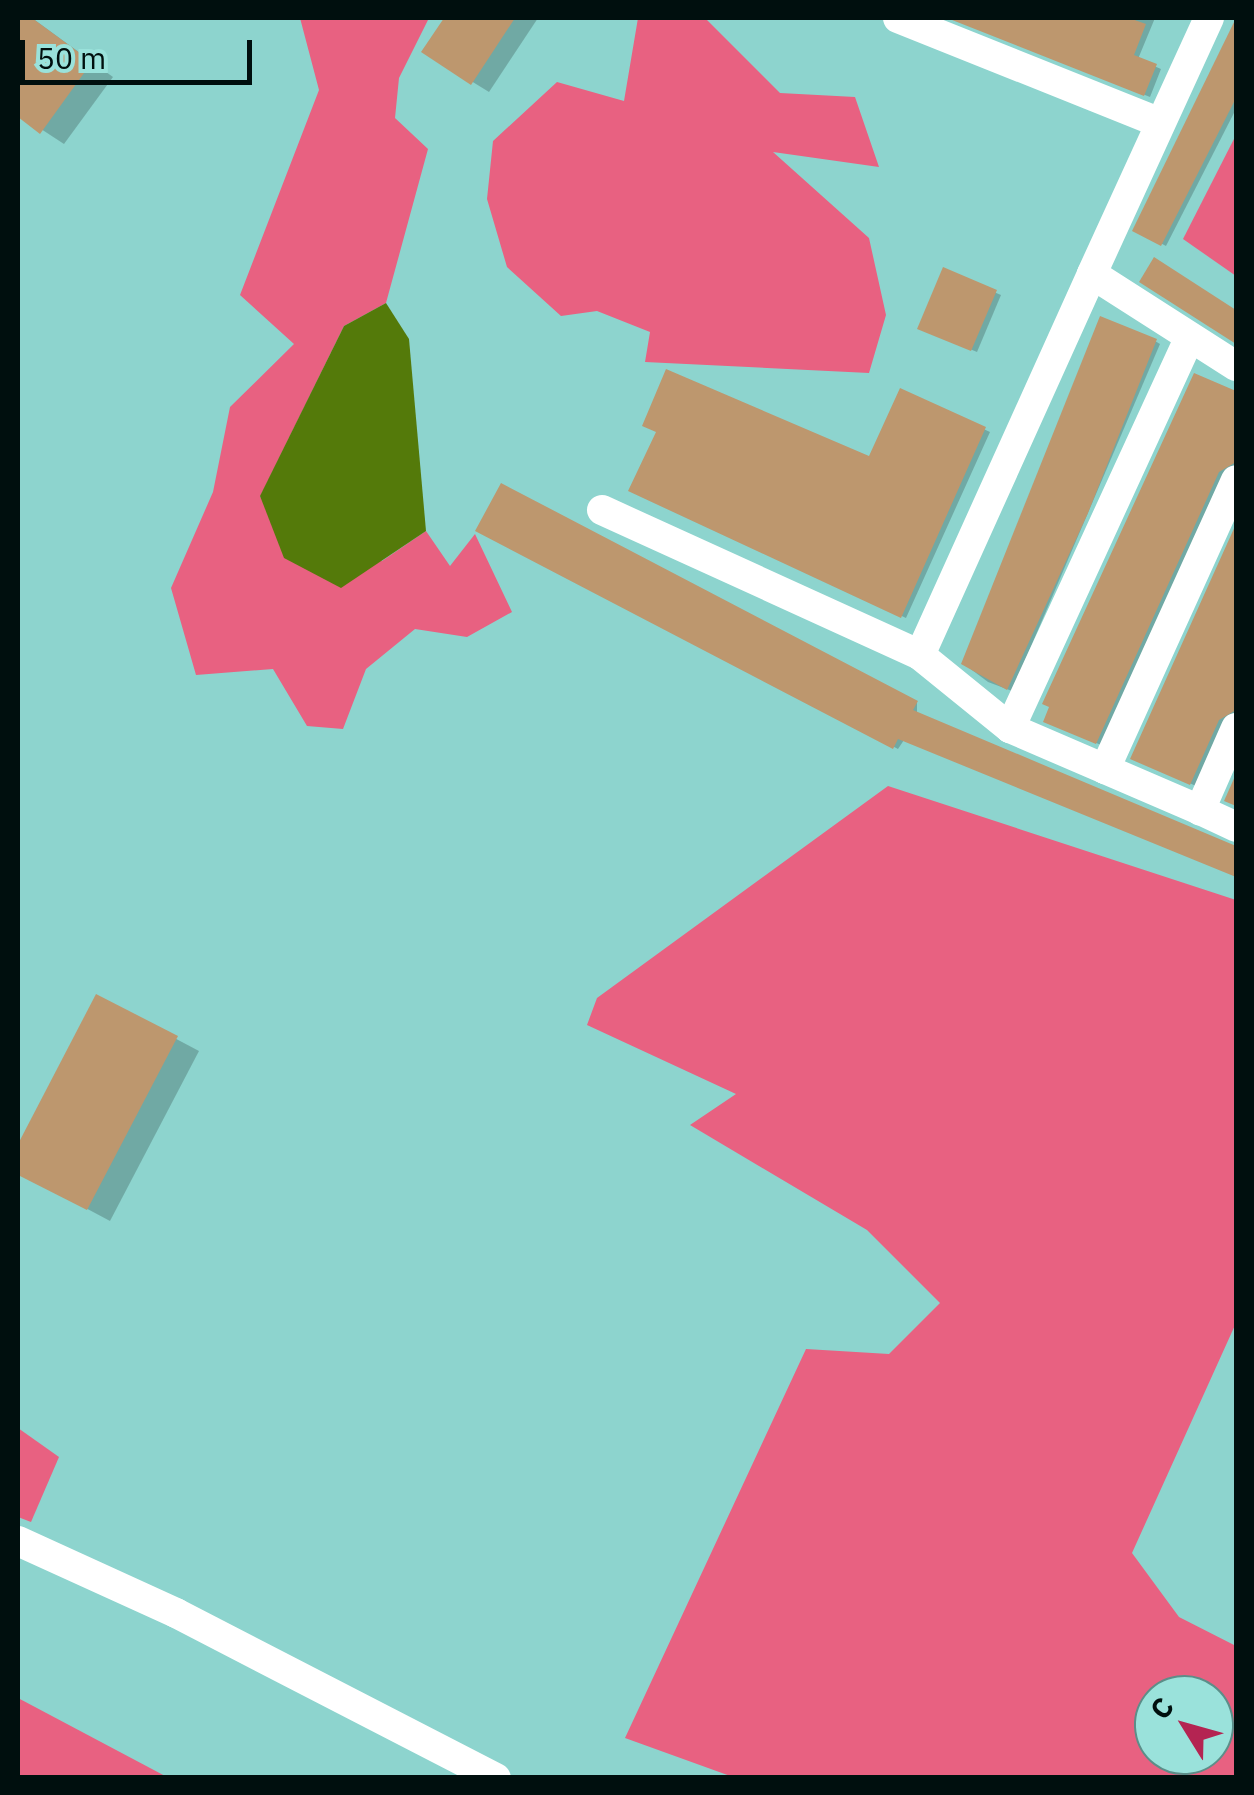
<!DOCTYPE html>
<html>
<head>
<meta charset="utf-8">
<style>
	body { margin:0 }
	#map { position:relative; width:1254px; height:1795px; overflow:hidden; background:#8dd4ce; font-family:"IBM Plex Sans",sans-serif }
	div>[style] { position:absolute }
	.green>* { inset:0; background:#e86181 }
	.water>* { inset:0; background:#547a0a }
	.shadow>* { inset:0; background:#0003 }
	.building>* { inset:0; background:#bd976e }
	.minor>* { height:30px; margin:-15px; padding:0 15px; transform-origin:15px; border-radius:15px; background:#fff }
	span { translate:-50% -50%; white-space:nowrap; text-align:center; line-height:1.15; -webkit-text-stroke:8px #9ae2db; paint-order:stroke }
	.frame { position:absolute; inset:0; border:20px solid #000f0e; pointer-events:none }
	.north { position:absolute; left:1134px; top:1675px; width:100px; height:100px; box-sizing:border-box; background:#9ae2db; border:2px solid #5c8e89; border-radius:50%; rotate:307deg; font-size:28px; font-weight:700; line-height:40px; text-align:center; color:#000f0e }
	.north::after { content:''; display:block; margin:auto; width:35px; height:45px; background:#b42452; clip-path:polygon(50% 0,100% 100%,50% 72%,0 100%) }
	.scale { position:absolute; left:20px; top:40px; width:232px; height:45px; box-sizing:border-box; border:5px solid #000f0e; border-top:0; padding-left:12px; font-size:30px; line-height:35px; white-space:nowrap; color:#000f0e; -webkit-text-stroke:8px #9ae2db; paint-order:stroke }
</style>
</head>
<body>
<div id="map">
	<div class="green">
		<div style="clip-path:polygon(300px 18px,429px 18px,399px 78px,395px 118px,428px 149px,386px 303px,344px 326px,260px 497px,382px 561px,426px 531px,450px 566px,475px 534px,512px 612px,467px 637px,415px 629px,366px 669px,343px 729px,307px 726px,273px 669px,196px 675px,171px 588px,213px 492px,230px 407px,294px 344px,240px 295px,319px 90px)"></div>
		<div style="clip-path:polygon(638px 18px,705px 18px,780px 93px,855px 97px,879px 167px,773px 152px,869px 238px,886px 315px,869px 373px,645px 362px,650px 332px,597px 311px,561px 316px,507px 267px,487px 199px,493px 141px,557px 82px,624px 101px)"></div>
		<div style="clip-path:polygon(1236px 135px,1236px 276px,1183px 239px)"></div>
		<div style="clip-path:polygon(evenodd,888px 786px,1236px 900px,1236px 1323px,1132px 1553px,1179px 1617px,1236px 1646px,1236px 1777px,733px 1777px,625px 1738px,806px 1349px,889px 1354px,940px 1303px,867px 1230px,690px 1125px,736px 1094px,587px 1025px,597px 998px,888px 786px,1214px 1695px,1214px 1755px,1154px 1755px,1154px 1695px,1214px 1695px)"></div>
		<div style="clip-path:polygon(18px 1428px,59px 1457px,31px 1522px,18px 1517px)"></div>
		<div style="clip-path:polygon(18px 1698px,167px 1777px,18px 1777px)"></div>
	</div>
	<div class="water">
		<div style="clip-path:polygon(386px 303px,409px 339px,426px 531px,341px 588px,284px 558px,260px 496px,344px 326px)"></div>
	</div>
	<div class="shadow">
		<div style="clip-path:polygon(18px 18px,32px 18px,113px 77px,64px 144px,18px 114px)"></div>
		<div style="clip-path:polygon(447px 18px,538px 18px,489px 92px,424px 52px)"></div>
		<div style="clip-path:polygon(951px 18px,1155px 18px,1138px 59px,1161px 69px,1150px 97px)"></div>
		<div style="clip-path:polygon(1236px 25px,1236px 109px,1166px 246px,1136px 230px)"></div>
		<div style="clip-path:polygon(944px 271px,1001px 295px,977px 352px,924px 330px)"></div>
		<div style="clip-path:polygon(1155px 341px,1160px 344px,1012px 691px,988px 682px,964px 664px)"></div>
		<div style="clip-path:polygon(1195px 376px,1236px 394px,1236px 465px,1223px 474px,1101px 745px,1050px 723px)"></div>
		<div style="clip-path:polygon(902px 391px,990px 432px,906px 618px,632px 490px,659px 431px,870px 459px)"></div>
		<div style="clip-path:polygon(502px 486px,917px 703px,917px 715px,1236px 848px,1236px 875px,904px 740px,898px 749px,478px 530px)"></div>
		<div style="clip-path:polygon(1236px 530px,1236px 712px,1229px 715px,1196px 786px,1133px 758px)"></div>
		<div style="clip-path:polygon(97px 997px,199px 1051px,110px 1221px,18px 1172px,18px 1150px)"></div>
	</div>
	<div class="building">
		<div style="clip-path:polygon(18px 18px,32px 18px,92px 62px,40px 134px,18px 117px)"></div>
		<div style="clip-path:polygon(444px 18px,515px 18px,471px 85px,421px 52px)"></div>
		<div style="clip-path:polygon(947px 18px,1129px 18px,1146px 24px,1134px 55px,1157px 64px,1144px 96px)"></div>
		<div style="clip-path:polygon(1236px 18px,1236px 98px,1161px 246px,1132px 231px)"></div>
		<div style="clip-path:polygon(1154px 257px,1236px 310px,1236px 344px,1139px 282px)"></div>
		<div style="clip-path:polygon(943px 267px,997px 290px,971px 351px,917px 329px)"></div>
		<div style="clip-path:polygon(1100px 316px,1157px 339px,1088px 513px,1007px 690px,961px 664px)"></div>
		<div style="clip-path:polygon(666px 369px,869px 456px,900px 388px,986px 427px,901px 618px,628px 491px,656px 432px,642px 426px)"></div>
		<div style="clip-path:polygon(1194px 373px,1236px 391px,1236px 462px,1219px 472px,1096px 744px,1043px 722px,1049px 707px,1042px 704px)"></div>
		<div style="clip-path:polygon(501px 483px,918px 701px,913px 710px,1236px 846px,1236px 877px,898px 739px,893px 749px,475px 531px)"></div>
		<div style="clip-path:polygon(1236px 524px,1236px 710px,1219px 720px,1190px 785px,1130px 759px)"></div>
		<div style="clip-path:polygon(1236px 774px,1236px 806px,1224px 801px)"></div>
		<div style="clip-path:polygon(96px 994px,178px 1036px,87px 1210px,18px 1175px,18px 1144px)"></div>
	</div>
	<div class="minor">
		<div style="left:898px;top:18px;width:278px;rotate:21.8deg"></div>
		<div style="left:1209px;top:18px;width:281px;rotate:114.6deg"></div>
		<div style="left:1092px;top:274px;width:171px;rotate:32.6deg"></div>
		<div style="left:602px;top:510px;width:349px;rotate:24.5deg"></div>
		<div style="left:1010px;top:728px;width:116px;rotate:-141deg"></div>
		<div style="left:920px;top:655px;width:418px;rotate:-65.7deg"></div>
		<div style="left:1236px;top:728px;width:90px;rotate:113.7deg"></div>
		<div style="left:1200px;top:810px;width:40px;rotate:25deg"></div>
		<div style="left:1105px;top:769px;width:103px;rotate:-156.7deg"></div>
		<div style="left:1010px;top:728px;width:430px;rotate:-65.3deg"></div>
		<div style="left:1200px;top:810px;width:103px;rotate:-156.7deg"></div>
		<div style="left:1105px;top:769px;width:317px;rotate:-65.6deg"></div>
		<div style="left:18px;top:1541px;width:174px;rotate:24.5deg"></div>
		<div style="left:176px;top:1613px;width:360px;rotate:27.3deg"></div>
	</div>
	<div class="frame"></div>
	<div class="north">С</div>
	<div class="scale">50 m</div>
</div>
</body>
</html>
